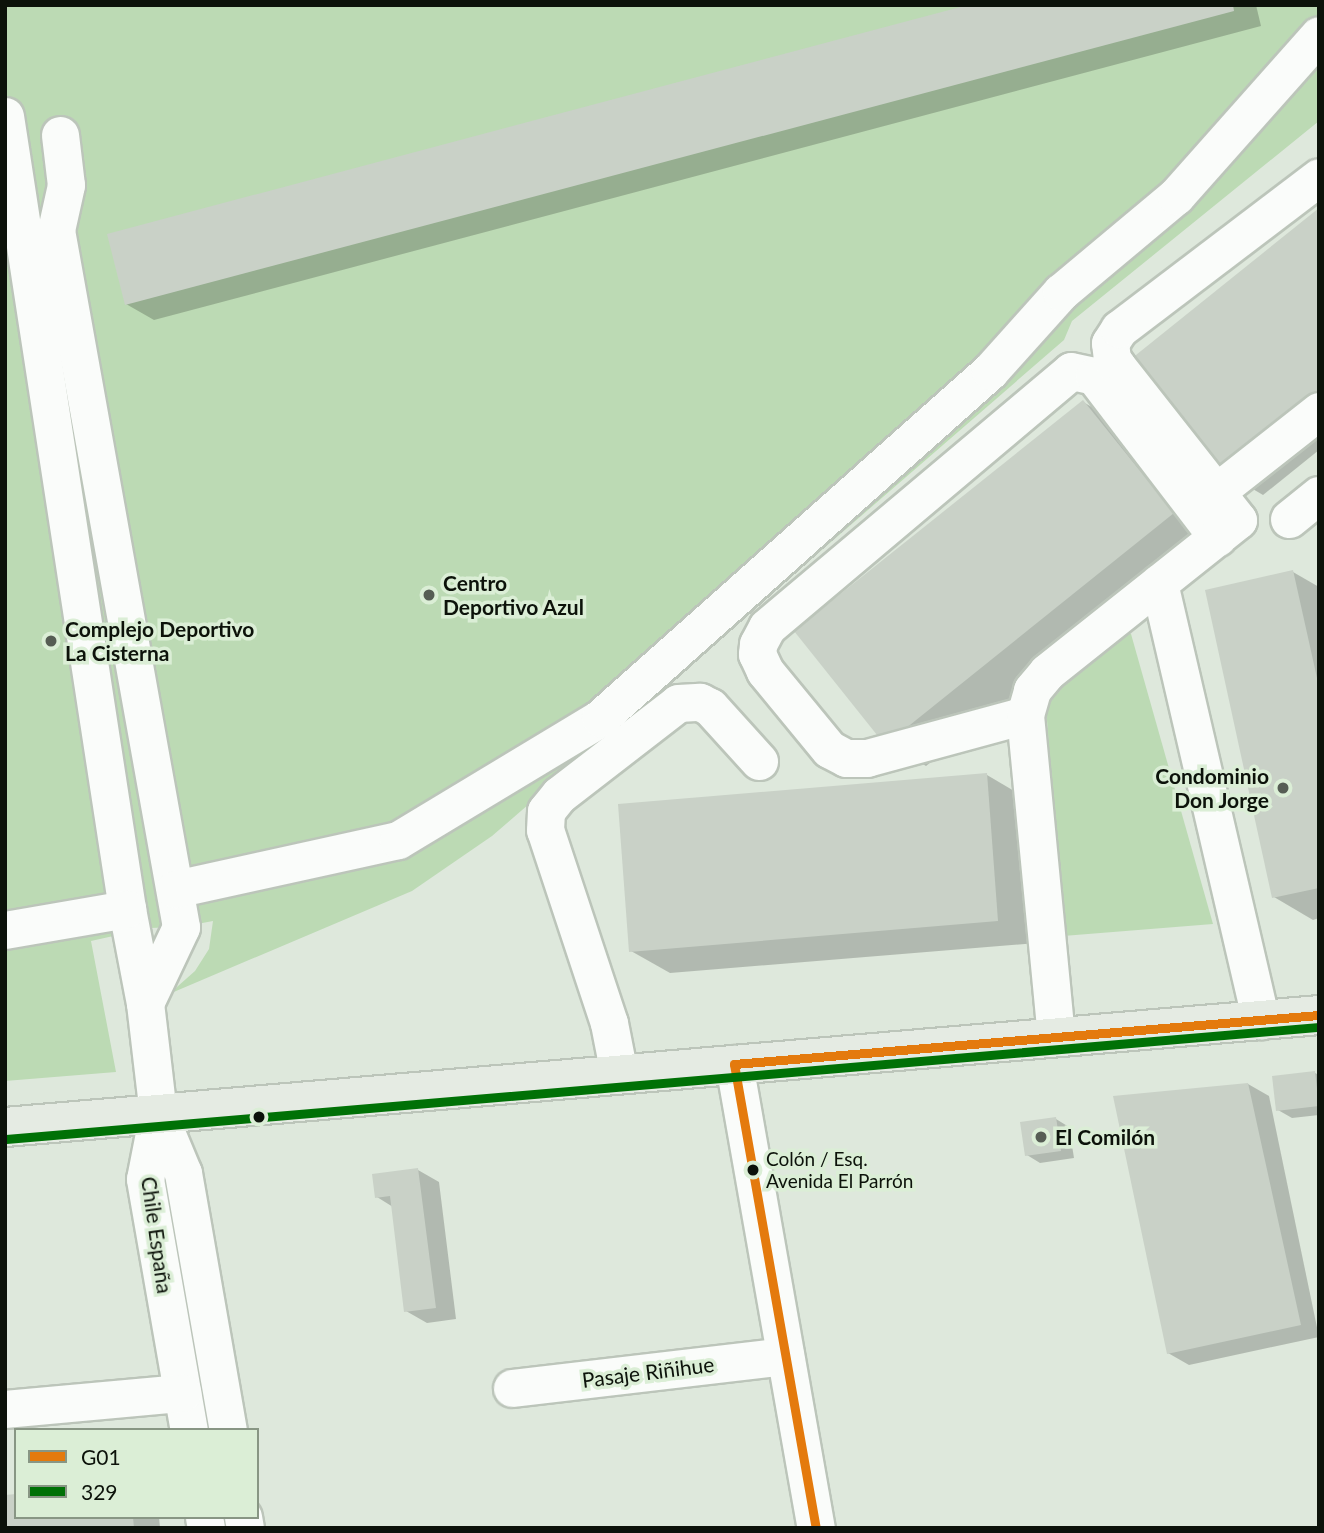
<!DOCTYPE html>
<html>
<head>
<meta charset="utf-8">
<style>
	body { margin:0 }
	#map { position:relative; width:1324px; height:1533px; overflow:hidden; background:#dee8dc; font-family:Lato,sans-serif }
	div>[style] { position:absolute }
	.green>* { inset:0; background:#bcdab4 }
	.shadow>* { inset:0; background:#0003 }
	.building>* { inset:0; background:#c9d1c7 }
	.roads { filter:drop-shadow(2px 0 #bcc5ba) drop-shadow(-2px 0 #bcc5ba) drop-shadow(0 2px #bcc5ba) drop-shadow(0 -2px #bcc5ba) }
	.minor>* { height:37px; margin:-18.5px; padding:0 18.5px; transform-origin:18.5px; border-radius:18.5px; background:#fafcfa }
	.major>* { height:38px; margin:-19px; padding:0 19px; transform-origin:19px; border-radius:19px; background:#e5ebe3 }
	.bus-1>* { height:9px; margin:-4.5px; padding:0 4.5px; transform-origin:4.5px; border-radius:4.5px; background:#e47a0d }
	.bus-2>* { height:9px; margin:-4.5px; padding:0 4.5px; transform-origin:4.5px; border-radius:4.5px; background:#007106 }
	.dots>* { width:19px; height:19px; translate:-50% -50%; box-sizing:border-box; border:4px solid #dbeed6; border-radius:50% }
	span { translate:-50% -50%; white-space:nowrap; text-align:center; line-height:1.15; -webkit-text-stroke:7px #dbeed6; paint-order:stroke }
	.bus-label { font-size:19px; color:#0c120a }
	.left { translate:0 -50%; text-align:left }
	.poi-label { font-size:21px; color:#0c120a; font-weight:700 }
	.right { translate:-100% -50%; text-align:right }
	.street-label { font-size:21px; color:#0c120a }
	.frame { position:absolute; inset:0; border:7px solid #0c120a; pointer-events:none }
	.legend { position:absolute; left:14px; top:1428px; width:245px; height:91px; box-sizing:border-box; background:#dbeed6; border:2px solid #889684; margin:0; padding:9px 12px; list-style:none; font-size:21px; color:#0c120a }
	.legend li { display:flex; align-items:center; gap:14px; height:35px }
	.legend b { width:35px; border:2px solid #889684 }
</style>
</head>
<body>
<div id="map">
	<div class="green">
		<div style="clip-path:polygon(5px 5px,1319px 5px,1319px 121px,1072px 321px,1064px 340px,492px 836px,412px 891px,169px 994px,195px 971px,209px 949px,213px 921px,181px 927px,149px 928px,91px 941px,116px 1072px,5px 1081px)"></div>
		<div style="clip-path:polygon(1119px 629px,1131px 634px,1213px 924px,1063px 936px,1046px 707px,1084px 662px)"></div>
	</div>
	<div class="shadow">
		<div style="clip-path:polygon(975px 5px,1256px 5px,1261px 26px,154px 320px,126px 304px)"></div>
		<div style="clip-path:polygon(1319px 210px,1319px 450px,1263px 495px,1224px 472px)"></div>
		<div style="clip-path:polygon(1083px 402px,1122px 424px,1212px 536px,926px 766px,887px 743px)"></div>
		<div style="clip-path:polygon(1293px 572px,1319px 587px,1319px 918px,1313px 920px,1274px 897px)"></div>
		<div style="clip-path:polygon(987px 775px,1026px 798px,1037px 943px,670px 973px,631px 951px)"></div>
		<div style="clip-path:polygon(1315px 1073px,1319px 1075px,1319px 1115px,1292px 1118px,1278px 1110px)"></div>
		<div style="clip-path:polygon(1248px 1084px,1269px 1096px,1319px 1337px,1189px 1365px,1168px 1353px)"></div>
		<div style="clip-path:polygon(1056px 1119px,1069px 1127px,1074px 1158px,1040px 1163px,1027px 1155px)"></div>
		<div style="clip-path:polygon(418px 1170px,439px 1182px,456px 1319px,427px 1323px,406px 1311px,393px 1207px,377px 1197px)"></div>
		<div style="clip-path:polygon(16px 1517px,159px 1517px,160px 1528px,5px 1528px)"></div>
	</div>
	<div class="building">
		<div style="clip-path:polygon(968px 5px,1233px 5px,1234px 11px,125px 305px,107px 234px)"></div>
		<div style="clip-path:polygon(1319px 208px,1319px 397px,1223px 474px,1131px 359px)"></div>
		<div style="clip-path:polygon(1083px 400px,1174px 513px,885px 745px,794px 631px)"></div>
		<div style="clip-path:polygon(1293px 570px,1319px 687px,1319px 888px,1272px 898px,1205px 590px)"></div>
		<div style="clip-path:polygon(987px 773px,998px 921px,629px 952px,618px 804px)"></div>
		<div style="clip-path:polygon(1315px 1071px,1319px 1106px,1276px 1111px,1272px 1076px)"></div>
		<div style="clip-path:polygon(1248px 1083px,1301px 1325px,1167px 1354px,1113px 1096px)"></div>
		<div style="clip-path:polygon(1056px 1117px,1061px 1151px,1025px 1156px,1020px 1122px)"></div>
		<div style="clip-path:polygon(418px 1168px,436px 1308px,404px 1312px,390px 1196px,375px 1198px,372px 1174px)"></div>
		<div style="clip-path:polygon(16px 1494px,16px 1517px,133px 1517px,134px 1528px,5px 1528px,5px 1495px)"></div>
	</div>
	<div class="roads">
		<div class="minor">
			<div style="left:5px;top:116px;width:802px;rotate:81.25deg"></div>
			<div style="left:127px;top:909px;width:96px;rotate:79.2deg"></div>
			<div style="left:145px;top:1003px;width:111px;rotate:83.3deg"></div>
			<div style="left:158px;top:1113px;width:65px;rotate:67.4deg"></div>
			<div style="left:183px;top:1173px;width:261px;rotate:80.1deg"></div>
			<div style="left:60px;top:135px;width:50px;rotate:83.2deg"></div>
			<div style="left:66px;top:185px;width:46px;rotate:102.5deg"></div>
			<div style="left:56px;top:230px;width:708px;rotate:79.83deg"></div>
			<div style="left:181px;top:927px;width:84px;rotate:115.3deg"></div>
			<div style="left:1216px;top:492px;width:131px;rotate:-38.2deg"></div>
			<div style="left:1289px;top:519px;width:38px;rotate:-39deg"></div>
			<div style="left:1159px;top:583px;width:449px;rotate:76.9deg"></div>
			<div style="left:1025px;top:715px;width:164px;rotate:164.8deg"></div>
			<div style="left:867px;top:758px;width:21px;rotate:180deg"></div>
			<div style="left:846px;top:758px;width:19px;rotate:-152deg"></div>
			<div style="left:829px;top:749px;width:101px;rotate:-129.4deg"></div>
			<div style="left:765px;top:671px;width:19px;rotate:-115deg"></div>
			<div style="left:757px;top:654px;width:10px;rotate:-84deg"></div>
			<div style="left:758px;top:644px;width:19px;rotate:-62deg"></div>
			<div style="left:767px;top:627px;width:397px;rotate:-40.1deg"></div>
			<div style="left:1071px;top:371px;width:24px;rotate:12deg"></div>
			<div style="left:1094px;top:376px;width:203px;rotate:52.6deg"></div>
			<div style="left:175px;top:889px;width:228px;rotate:-12.4deg"></div>
			<div style="left:398px;top:840px;width:236px;rotate:-31.1deg"></div>
			<div style="left:600px;top:718px;width:522px;rotate:-41.66deg"></div>
			<div style="left:990px;top:371px;width:106px;rotate:-48.1deg"></div>
			<div style="left:1061px;top:292px;width:150px;rotate:-39.9deg"></div>
			<div style="left:1176px;top:196px;width:215px;rotate:-48.4deg"></div>
			<div style="left:5px;top:930px;width:124px;rotate:-9.8deg"></div>
			<div style="left:1056px;top:1037px;width:323px;rotate:-95.5deg"></div>
			<div style="left:1025px;top:715px;width:26px;rotate:-74deg"></div>
			<div style="left:1032px;top:690px;width:23px;rotate:-50deg"></div>
			<div style="left:1047px;top:672px;width:244px;rotate:-38.5deg"></div>
			<div style="left:1238px;top:520px;width:196px;rotate:-128.2deg"></div>
			<div style="left:1117px;top:366px;width:9px;rotate:-126deg"></div>
			<div style="left:1112px;top:359px;width:16px;rotate:-97deg"></div>
			<div style="left:1110px;top:343px;width:17px;rotate:-57deg"></div>
			<div style="left:1119px;top:329px;width:251px;rotate:-37.2deg"></div>
			<div style="left:734px;top:1064px;width:471px;rotate:80deg"></div>
			<div style="left:619px;top:1074px;width:52px;rotate:-101.1deg"></div>
			<div style="left:609px;top:1023px;width:203px;rotate:-108.3deg"></div>
			<div style="left:545px;top:830px;width:19px;rotate:-87deg"></div>
			<div style="left:546px;top:811px;width:21px;rotate:-51deg"></div>
			<div style="left:559px;top:795px;width:150px;rotate:-37.7deg"></div>
			<div style="left:678px;top:703px;width:22px;rotate:-3deg"></div>
			<div style="left:700px;top:702px;width:11px;rotate:27deg"></div>
			<div style="left:710px;top:707px;width:73px;rotate:47.8deg"></div>
			<div style="left:158px;top:1113px;width:67px;rotate:101.1deg"></div>
			<div style="left:145px;top:1179px;width:255px;rotate:80.1deg"></div>
			<div style="left:512px;top:1388px;width:275px;rotate:-6.7deg"></div>
			<div style="left:5px;top:1409px;width:178px;rotate:-5.2deg"></div>
			<div style="left:204px;top:1517px;width:11px;rotate:80deg"></div>
			<div style="left:243px;top:1517px;width:11px;rotate:80deg"></div>
		</div>
		<div class="major">
			<div style="left:5px;top:1127px;width:1319px;rotate:-4.87deg"></div>
		</div>
	</div>
	<div class="bus-1">
		<div style="left:734px;top:1064px;width:587px;rotate:-4.79deg"></div>
		<div style="left:734px;top:1064px;width:471px;rotate:80deg"></div>
	</div>
	<div class="bus-2">
		<div style="left:6px;top:1139px;width:1318px;rotate:-4.88deg"></div>
	</div>
	<div class="dots">
		<div style="left:429px;top:595px;background:#565d54"></div>
		<div style="left:51px;top:641px;background:#565d54"></div>
		<div style="left:1283px;top:788px;background:#565d54"></div>
		<div style="left:259px;top:1117px;background:#0c120a"></div>
		<div style="left:1041px;top:1137px;background:#565d54"></div>
		<div style="left:753px;top:1170px;background:#0c120a"></div>
	</div>
	<div class="bus-label">
		<span class="left" style="left:766px;top:1170px">Colón / Esq.<br>Avenida El Parrón</span>
	</div>
	<div class="poi-label">
		<span class="left" style="left:443px;top:595px">Centro<br>Deportivo Azul</span>
		<span class="left" style="left:65px;top:641px">Complejo Deportivo<br>La Cisterna</span>
		<span class="right" style="left:1269px;top:788px">Condominio<br>Don Jorge</span>
		<span class="left" style="left:1055px;top:1137px">El Comilón</span>
	</div>
	<div class="street-label">
		<span style="left:157px;top:1235px;rotate:82deg">Chile España</span>
		<span style="left:648px;top:1372px;rotate:-7deg">Pasaje Riñihue</span>
	</div>
	<div class="frame"></div>
	<ul class="legend">
	<li><b style="height:9px;background:#e47a0d"></b>G01</li>
	<li><b style="height:9px;background:#007106"></b>329</li>
	</ul>
</div>
</body>
</html>
